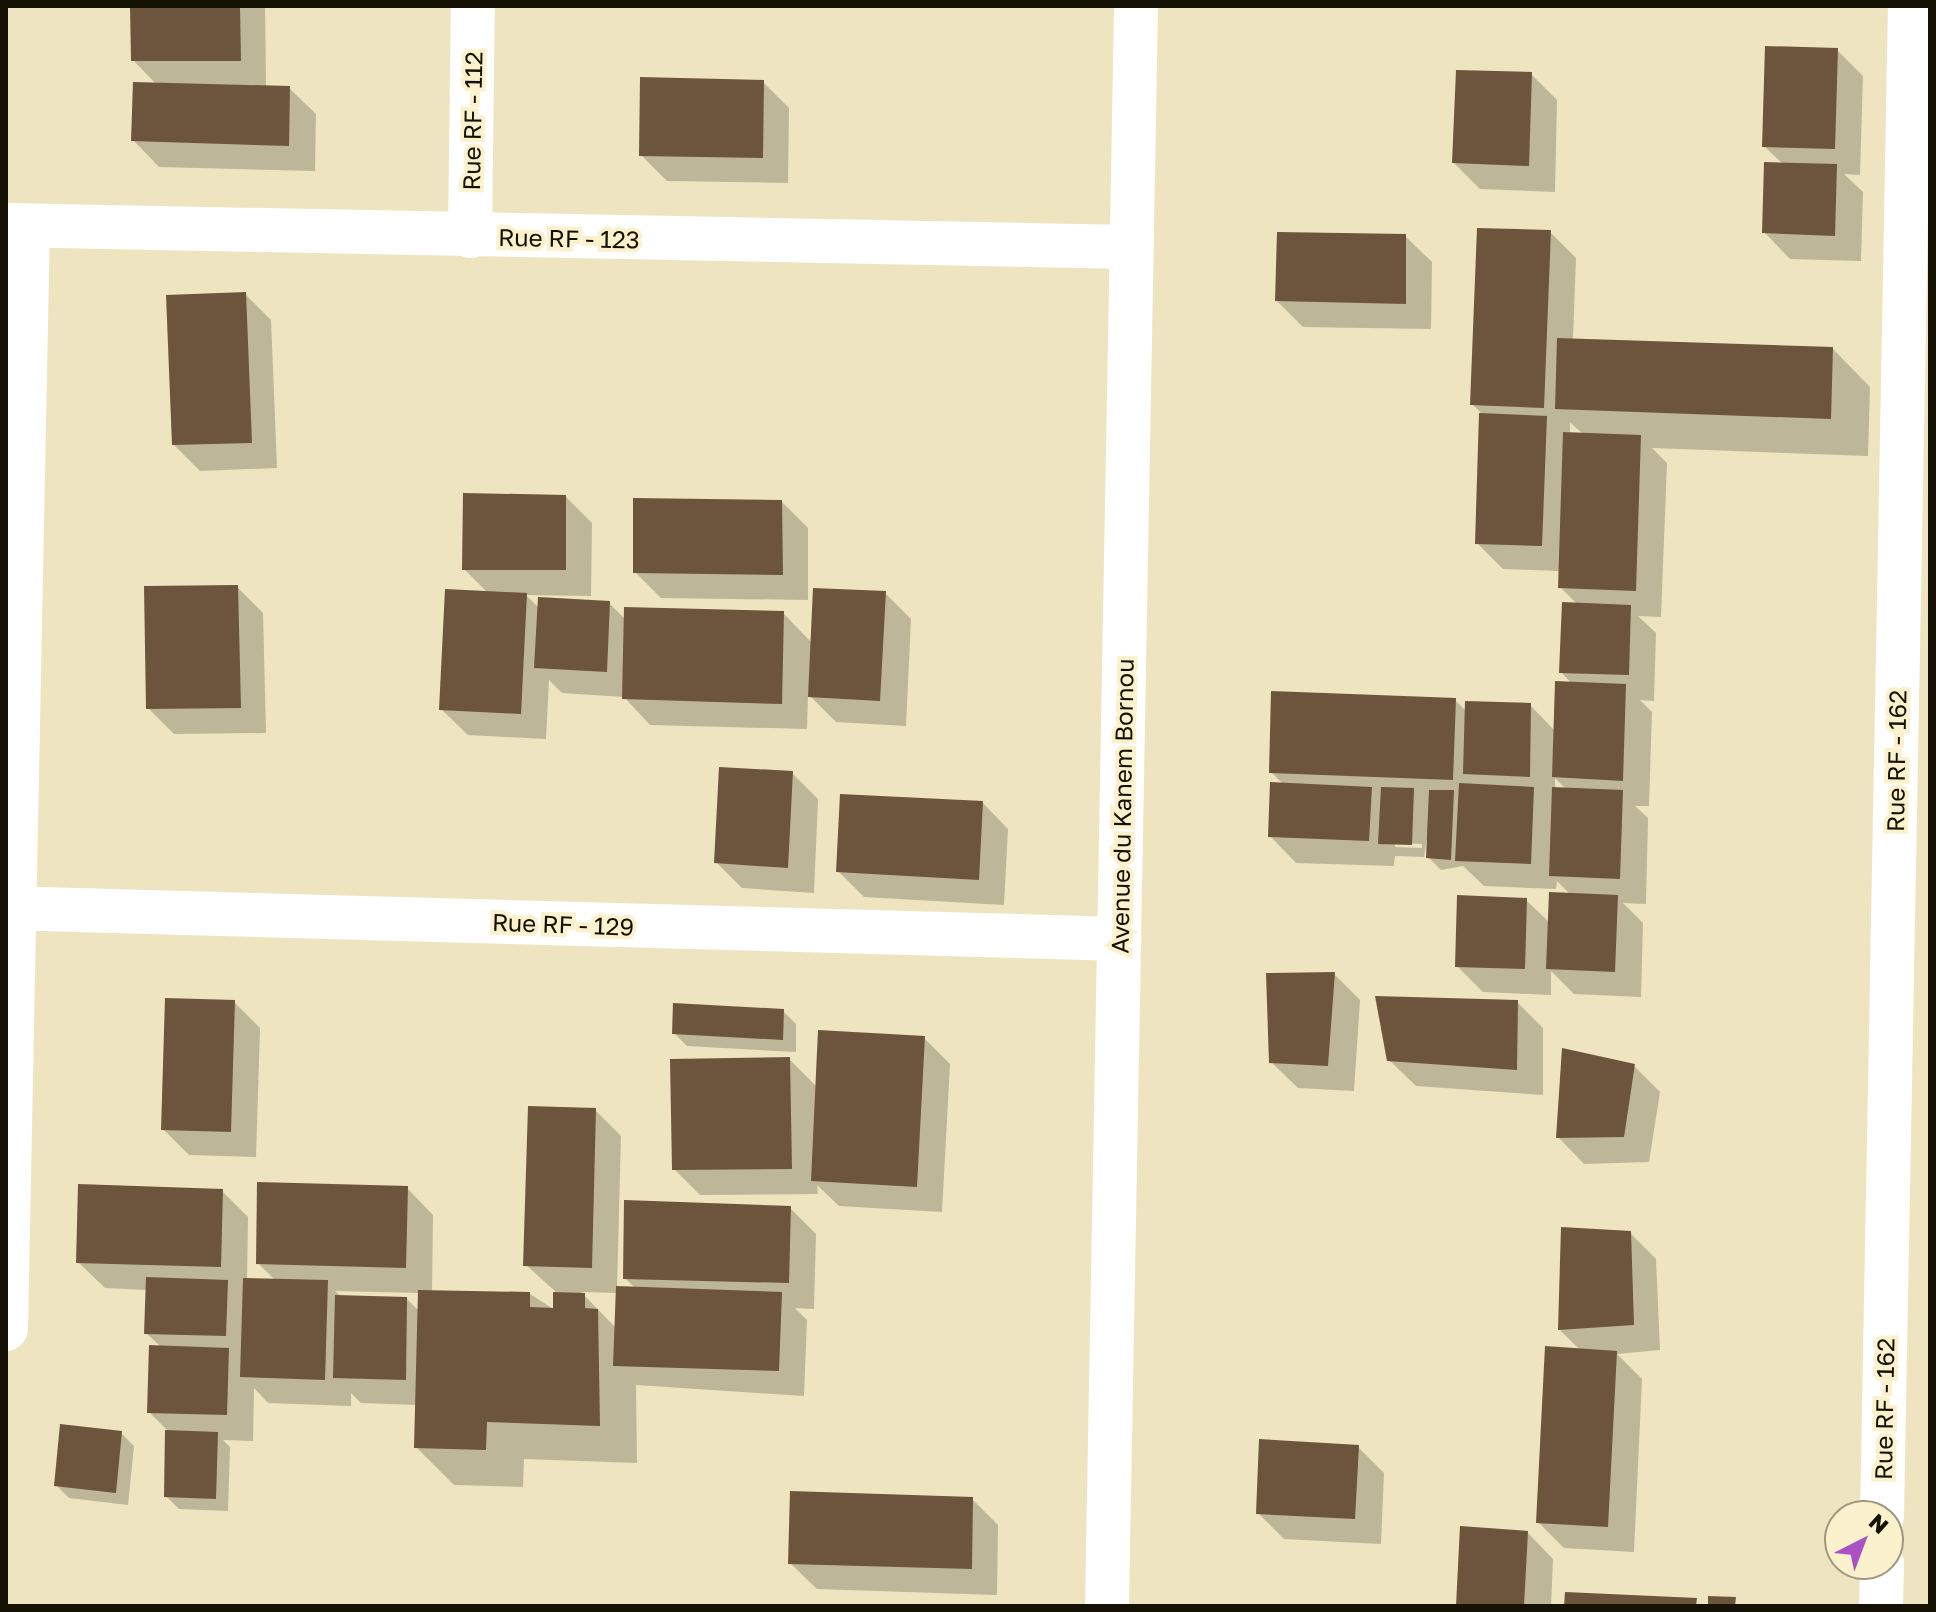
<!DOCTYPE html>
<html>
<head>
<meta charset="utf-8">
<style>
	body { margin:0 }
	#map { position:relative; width:1936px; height:1612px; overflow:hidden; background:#eee4c0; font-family:"Golos Text",sans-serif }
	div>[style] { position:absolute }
	.shadow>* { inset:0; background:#0003 }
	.building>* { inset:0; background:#6d553d }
	.minor>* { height:44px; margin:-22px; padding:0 22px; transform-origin:22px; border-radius:22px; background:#fff }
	span { translate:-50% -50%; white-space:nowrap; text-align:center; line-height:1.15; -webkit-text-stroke:8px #fcf1cd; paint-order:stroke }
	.street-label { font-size:24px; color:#151105 }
	.frame { position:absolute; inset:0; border:8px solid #151105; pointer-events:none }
	.north { position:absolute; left:1824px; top:1500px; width:80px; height:80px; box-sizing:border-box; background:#fcf1cd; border:2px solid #a0977d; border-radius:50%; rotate:42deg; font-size:22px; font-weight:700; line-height:32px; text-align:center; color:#151105 }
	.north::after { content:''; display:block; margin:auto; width:28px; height:36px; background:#a853c1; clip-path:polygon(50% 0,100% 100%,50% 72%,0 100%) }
</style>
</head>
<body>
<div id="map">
	<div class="shadow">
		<div style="clip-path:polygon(132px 6px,265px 6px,266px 87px,289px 88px,316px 114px,315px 171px,159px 167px,133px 140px,157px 85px,133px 60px)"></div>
		<div style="clip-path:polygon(1837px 50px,1863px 76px,1860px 175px,1844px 174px,1863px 192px,1861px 261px,1790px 259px,1764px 232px,1783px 164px,1764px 146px)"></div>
		<div style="clip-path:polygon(1531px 74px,1557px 100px,1555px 192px,1480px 189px,1454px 163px)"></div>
		<div style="clip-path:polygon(763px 82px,789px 108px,788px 183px,667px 181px,641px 155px)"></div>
		<div style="clip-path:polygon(evenodd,1550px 232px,1576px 258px,1573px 340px,1833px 349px,1870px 387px,1868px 456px,1652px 448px,1667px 463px,1661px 617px,1638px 616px,1656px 633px,1654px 701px,1640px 700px,1652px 712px,1649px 806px,1635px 806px,1648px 818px,1646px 904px,1623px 903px,1643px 923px,1641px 997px,1574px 994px,1551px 971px,1551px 995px,1483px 992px,1457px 966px,1526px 900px,1550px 923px,1571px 895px,1557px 881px,1556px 889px,1484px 886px,1463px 866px,1441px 870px,1428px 857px,1429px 826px,1424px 857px,1395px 856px,1394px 866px,1296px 863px,1270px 836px,1284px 785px,1271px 772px,1455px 700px,1467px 712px,1530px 705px,1555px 731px,1572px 684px,1561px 672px,1578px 605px,1560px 587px,1560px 571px,1503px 569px,1477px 543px,1481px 413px,1472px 404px,1550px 232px,1570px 422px,1575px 427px,1583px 434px,1570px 434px,1570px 422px,1550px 232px,1555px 778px,1567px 790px,1555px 789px,1555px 778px,1550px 232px,1395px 843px,1422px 844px,1422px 848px,1395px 847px,1395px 843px)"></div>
		<div style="clip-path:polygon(1405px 236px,1432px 262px,1431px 329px,1303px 327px,1277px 301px)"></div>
		<div style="clip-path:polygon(245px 294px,271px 320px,277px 468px,200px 471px,174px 445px)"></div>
		<div style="clip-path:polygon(566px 497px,592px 523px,591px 596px,526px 595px,539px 608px,609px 603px,625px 619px,783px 613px,812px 643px,885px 593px,911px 619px,906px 726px,836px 722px,808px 694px,807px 729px,650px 725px,624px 697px,562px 693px,549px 680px,546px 739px,468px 735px,441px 709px,488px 593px,464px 569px)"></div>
		<div style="clip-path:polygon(782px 502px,808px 528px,808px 600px,661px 598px,635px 572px)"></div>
		<div style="clip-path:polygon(237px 587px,263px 613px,266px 733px,174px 734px,148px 708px)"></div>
		<div style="clip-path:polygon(792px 773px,818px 799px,814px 893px,742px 888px,716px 862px)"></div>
		<div style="clip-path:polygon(982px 802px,1008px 829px,1004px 905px,864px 897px,838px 871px)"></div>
		<div style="clip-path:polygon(1334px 974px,1360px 1000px,1354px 1091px,1298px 1088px,1271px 1062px)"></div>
		<div style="clip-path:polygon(234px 1002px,260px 1028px,256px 1157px,189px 1155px,163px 1129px)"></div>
		<div style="clip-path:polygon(1517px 1002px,1543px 1028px,1543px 1095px,1416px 1086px,1389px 1060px)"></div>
		<div style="clip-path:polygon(783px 1011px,796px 1024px,796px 1052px,687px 1046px,674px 1033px)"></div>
		<div style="clip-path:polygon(924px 1038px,950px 1064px,942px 1212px,839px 1206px,817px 1185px,818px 1194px,700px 1195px,674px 1169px,789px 1059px,817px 1087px)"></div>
		<div style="clip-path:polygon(1634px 1066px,1660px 1092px,1649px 1162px,1584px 1164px,1558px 1137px)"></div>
		<div style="clip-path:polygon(evenodd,595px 1110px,621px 1136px,617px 1288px,636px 1289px,625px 1278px,790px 1208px,816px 1234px,814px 1309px,795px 1308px,807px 1320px,804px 1396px,636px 1385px,637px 1463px,524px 1459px,523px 1487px,454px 1485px,416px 1447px,417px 1405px,361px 1403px,351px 1393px,351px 1406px,268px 1403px,254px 1388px,253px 1441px,223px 1440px,230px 1447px,228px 1511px,179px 1509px,166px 1496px,167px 1430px,149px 1412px,161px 1347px,146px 1333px,148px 1290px,105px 1288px,78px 1262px,222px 1191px,248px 1217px,247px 1280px,275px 1280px,258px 1263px,407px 1188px,433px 1215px,432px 1292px,530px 1294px,555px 1310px,555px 1291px,526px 1265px,595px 1110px,335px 1291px,420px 1293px,420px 1312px,407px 1299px,342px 1297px,335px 1291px,595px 1110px,581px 1292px,618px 1293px,616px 1328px,581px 1292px)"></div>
		<div style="clip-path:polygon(1630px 1233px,1656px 1259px,1660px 1350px,1617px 1354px,1642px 1379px,1634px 1552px,1564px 1548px,1538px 1522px,1580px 1350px,1560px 1330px)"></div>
		<div style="clip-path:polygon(121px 1433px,134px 1446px,128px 1505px,69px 1498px,56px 1485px)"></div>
		<div style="clip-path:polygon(1358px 1447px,1384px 1473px,1381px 1544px,1284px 1539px,1258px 1513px)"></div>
		<div style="clip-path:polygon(972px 1499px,998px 1525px,997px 1595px,817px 1589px,790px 1563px)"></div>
		<div style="clip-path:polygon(1527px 1532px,1553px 1559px,1551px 1606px,1458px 1606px)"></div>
	</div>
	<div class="building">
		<div style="clip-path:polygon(130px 6px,240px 6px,241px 61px,131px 61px)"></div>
		<div style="clip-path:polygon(1765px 46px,1838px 48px,1835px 149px,1762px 147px)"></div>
		<div style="clip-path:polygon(1456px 70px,1532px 72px,1529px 166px,1452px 163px)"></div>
		<div style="clip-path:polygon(640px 77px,764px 80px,763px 158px,639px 156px)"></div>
		<div style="clip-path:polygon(133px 82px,290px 86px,289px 146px,131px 141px)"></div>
		<div style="clip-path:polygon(1764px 162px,1837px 164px,1835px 236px,1762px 233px)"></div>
		<div style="clip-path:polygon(1477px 228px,1551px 230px,1544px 408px,1470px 405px)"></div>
		<div style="clip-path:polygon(1277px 232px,1406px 234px,1406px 304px,1275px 301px)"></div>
		<div style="clip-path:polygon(246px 292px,252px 443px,172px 445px,166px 295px)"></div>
		<div style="clip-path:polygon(1557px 338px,1833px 347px,1831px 419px,1555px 409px)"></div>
		<div style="clip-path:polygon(1479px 413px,1547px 416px,1542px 546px,1475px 544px)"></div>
		<div style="clip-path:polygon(1563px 432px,1641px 435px,1636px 591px,1558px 588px)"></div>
		<div style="clip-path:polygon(463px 493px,566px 495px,566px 570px,462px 570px)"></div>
		<div style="clip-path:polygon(633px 498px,782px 500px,783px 575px,633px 573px)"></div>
		<div style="clip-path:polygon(238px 585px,241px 708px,146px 709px,144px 586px)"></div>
		<div style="clip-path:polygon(813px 588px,886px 591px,880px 701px,808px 697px)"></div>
		<div style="clip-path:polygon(445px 589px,527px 593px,521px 714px,439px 710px)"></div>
		<div style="clip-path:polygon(538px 597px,610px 601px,607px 672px,534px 668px)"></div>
		<div style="clip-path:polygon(1562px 602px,1631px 605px,1629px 675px,1559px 673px)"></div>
		<div style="clip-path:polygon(624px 607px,784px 611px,782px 704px,622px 699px)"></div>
		<div style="clip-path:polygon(1555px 681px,1626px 684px,1623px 781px,1552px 777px)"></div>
		<div style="clip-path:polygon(1271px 691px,1456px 698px,1453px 780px,1269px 773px)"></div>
		<div style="clip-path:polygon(1465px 701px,1531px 703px,1530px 777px,1463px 774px)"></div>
		<div style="clip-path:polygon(719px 767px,793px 771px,788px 868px,714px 863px)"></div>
		<div style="clip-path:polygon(1270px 782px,1372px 787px,1369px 841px,1268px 837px)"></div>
		<div style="clip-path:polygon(1459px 783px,1534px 787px,1531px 864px,1455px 861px)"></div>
		<div style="clip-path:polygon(1381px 787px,1414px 788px,1412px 845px,1378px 844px)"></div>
		<div style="clip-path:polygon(1552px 787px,1623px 790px,1620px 879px,1549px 876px)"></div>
		<div style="clip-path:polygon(1429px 790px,1454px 790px,1451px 860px,1426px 858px)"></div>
		<div style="clip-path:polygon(840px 794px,983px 801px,979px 880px,836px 872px)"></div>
		<div style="clip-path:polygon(1549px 892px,1618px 895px,1615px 972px,1546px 969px)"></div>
		<div style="clip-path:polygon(1457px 895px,1527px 898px,1525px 969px,1455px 967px)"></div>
		<div style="clip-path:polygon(1335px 972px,1328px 1066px,1269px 1063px,1266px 973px)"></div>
		<div style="clip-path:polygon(1375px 996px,1518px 1000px,1517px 1070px,1387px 1061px)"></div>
		<div style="clip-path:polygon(165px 998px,235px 1000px,231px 1132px,161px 1130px)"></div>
		<div style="clip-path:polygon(673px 1003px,784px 1009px,783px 1040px,672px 1034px)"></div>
		<div style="clip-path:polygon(818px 1030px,925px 1036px,917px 1187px,811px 1181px)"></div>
		<div style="clip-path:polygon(1562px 1048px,1635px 1064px,1624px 1137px,1556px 1138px)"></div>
		<div style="clip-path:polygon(790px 1057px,792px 1169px,672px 1170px,670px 1059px)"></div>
		<div style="clip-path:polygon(528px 1106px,596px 1108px,592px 1268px,523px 1266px)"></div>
		<div style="clip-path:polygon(257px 1182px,408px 1186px,406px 1268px,256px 1264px)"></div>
		<div style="clip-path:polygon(78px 1184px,223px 1189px,221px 1267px,76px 1263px)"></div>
		<div style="clip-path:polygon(624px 1200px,791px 1206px,789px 1283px,623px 1279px)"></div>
		<div style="clip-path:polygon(1561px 1227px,1631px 1231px,1634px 1325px,1558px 1330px)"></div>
		<div style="clip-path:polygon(146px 1277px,228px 1280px,226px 1336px,144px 1334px)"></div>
		<div style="clip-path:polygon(243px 1278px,328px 1280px,325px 1380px,240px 1377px)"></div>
		<div style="clip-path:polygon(616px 1286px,782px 1292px,779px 1371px,613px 1366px)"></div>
		<div style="clip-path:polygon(418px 1290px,530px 1292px,530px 1307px,553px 1308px,553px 1292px,585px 1293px,585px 1308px,598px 1309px,600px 1426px,487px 1422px,486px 1450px,414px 1448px)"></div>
		<div style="clip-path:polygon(335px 1295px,407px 1297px,406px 1380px,333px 1378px)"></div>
		<div style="clip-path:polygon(149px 1345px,229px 1348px,227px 1415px,147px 1413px)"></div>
		<div style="clip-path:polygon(1545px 1346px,1617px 1351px,1608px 1527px,1536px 1523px)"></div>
		<div style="clip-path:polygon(60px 1424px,122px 1431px,116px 1493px,54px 1486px)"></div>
		<div style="clip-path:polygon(165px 1430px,218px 1432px,216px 1499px,164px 1497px)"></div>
		<div style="clip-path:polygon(1259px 1439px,1359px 1445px,1355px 1519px,1256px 1514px)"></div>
		<div style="clip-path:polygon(790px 1491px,973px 1497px,972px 1569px,788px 1564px)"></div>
		<div style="clip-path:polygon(1460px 1526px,1528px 1531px,1524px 1606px,1456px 1606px)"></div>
		<div style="clip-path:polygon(1565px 1592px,1697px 1598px,1696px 1606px,1564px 1606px)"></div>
		<div style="clip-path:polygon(1708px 1596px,1736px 1597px,1735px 1606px,1708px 1606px)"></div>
	</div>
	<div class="minor">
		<div style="left:6px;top:225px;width:1126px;rotate:1.12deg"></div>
		<div style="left:470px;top:236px;width:230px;rotate:-89.3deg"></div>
		<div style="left:6px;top:908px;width:1114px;rotate:1.59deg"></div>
		<div style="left:6px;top:1329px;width:1103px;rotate:-88.86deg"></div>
		<div style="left:1882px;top:1516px;width:1510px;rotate:-88.94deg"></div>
		<div style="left:1107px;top:1606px;width:1600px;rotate:-88.96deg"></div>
		<div style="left:1881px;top:1606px;width:42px;rotate:-88.6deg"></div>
	</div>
	<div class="street-label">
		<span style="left:472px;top:121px;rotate:-89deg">Rue RF - 112</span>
		<span style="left:569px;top:238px;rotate:1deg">Rue RF - 123</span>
		<span style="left:1896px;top:761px;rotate:-89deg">Rue RF - 162</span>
		<span style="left:1122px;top:806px;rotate:-89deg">Avenue du Kanem Bornou</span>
		<span style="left:563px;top:924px;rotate:2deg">Rue RF - 129</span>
		<span style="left:1884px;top:1409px;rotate:-89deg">Rue RF - 162</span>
	</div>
	<div class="frame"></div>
	<div class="north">N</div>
</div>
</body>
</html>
